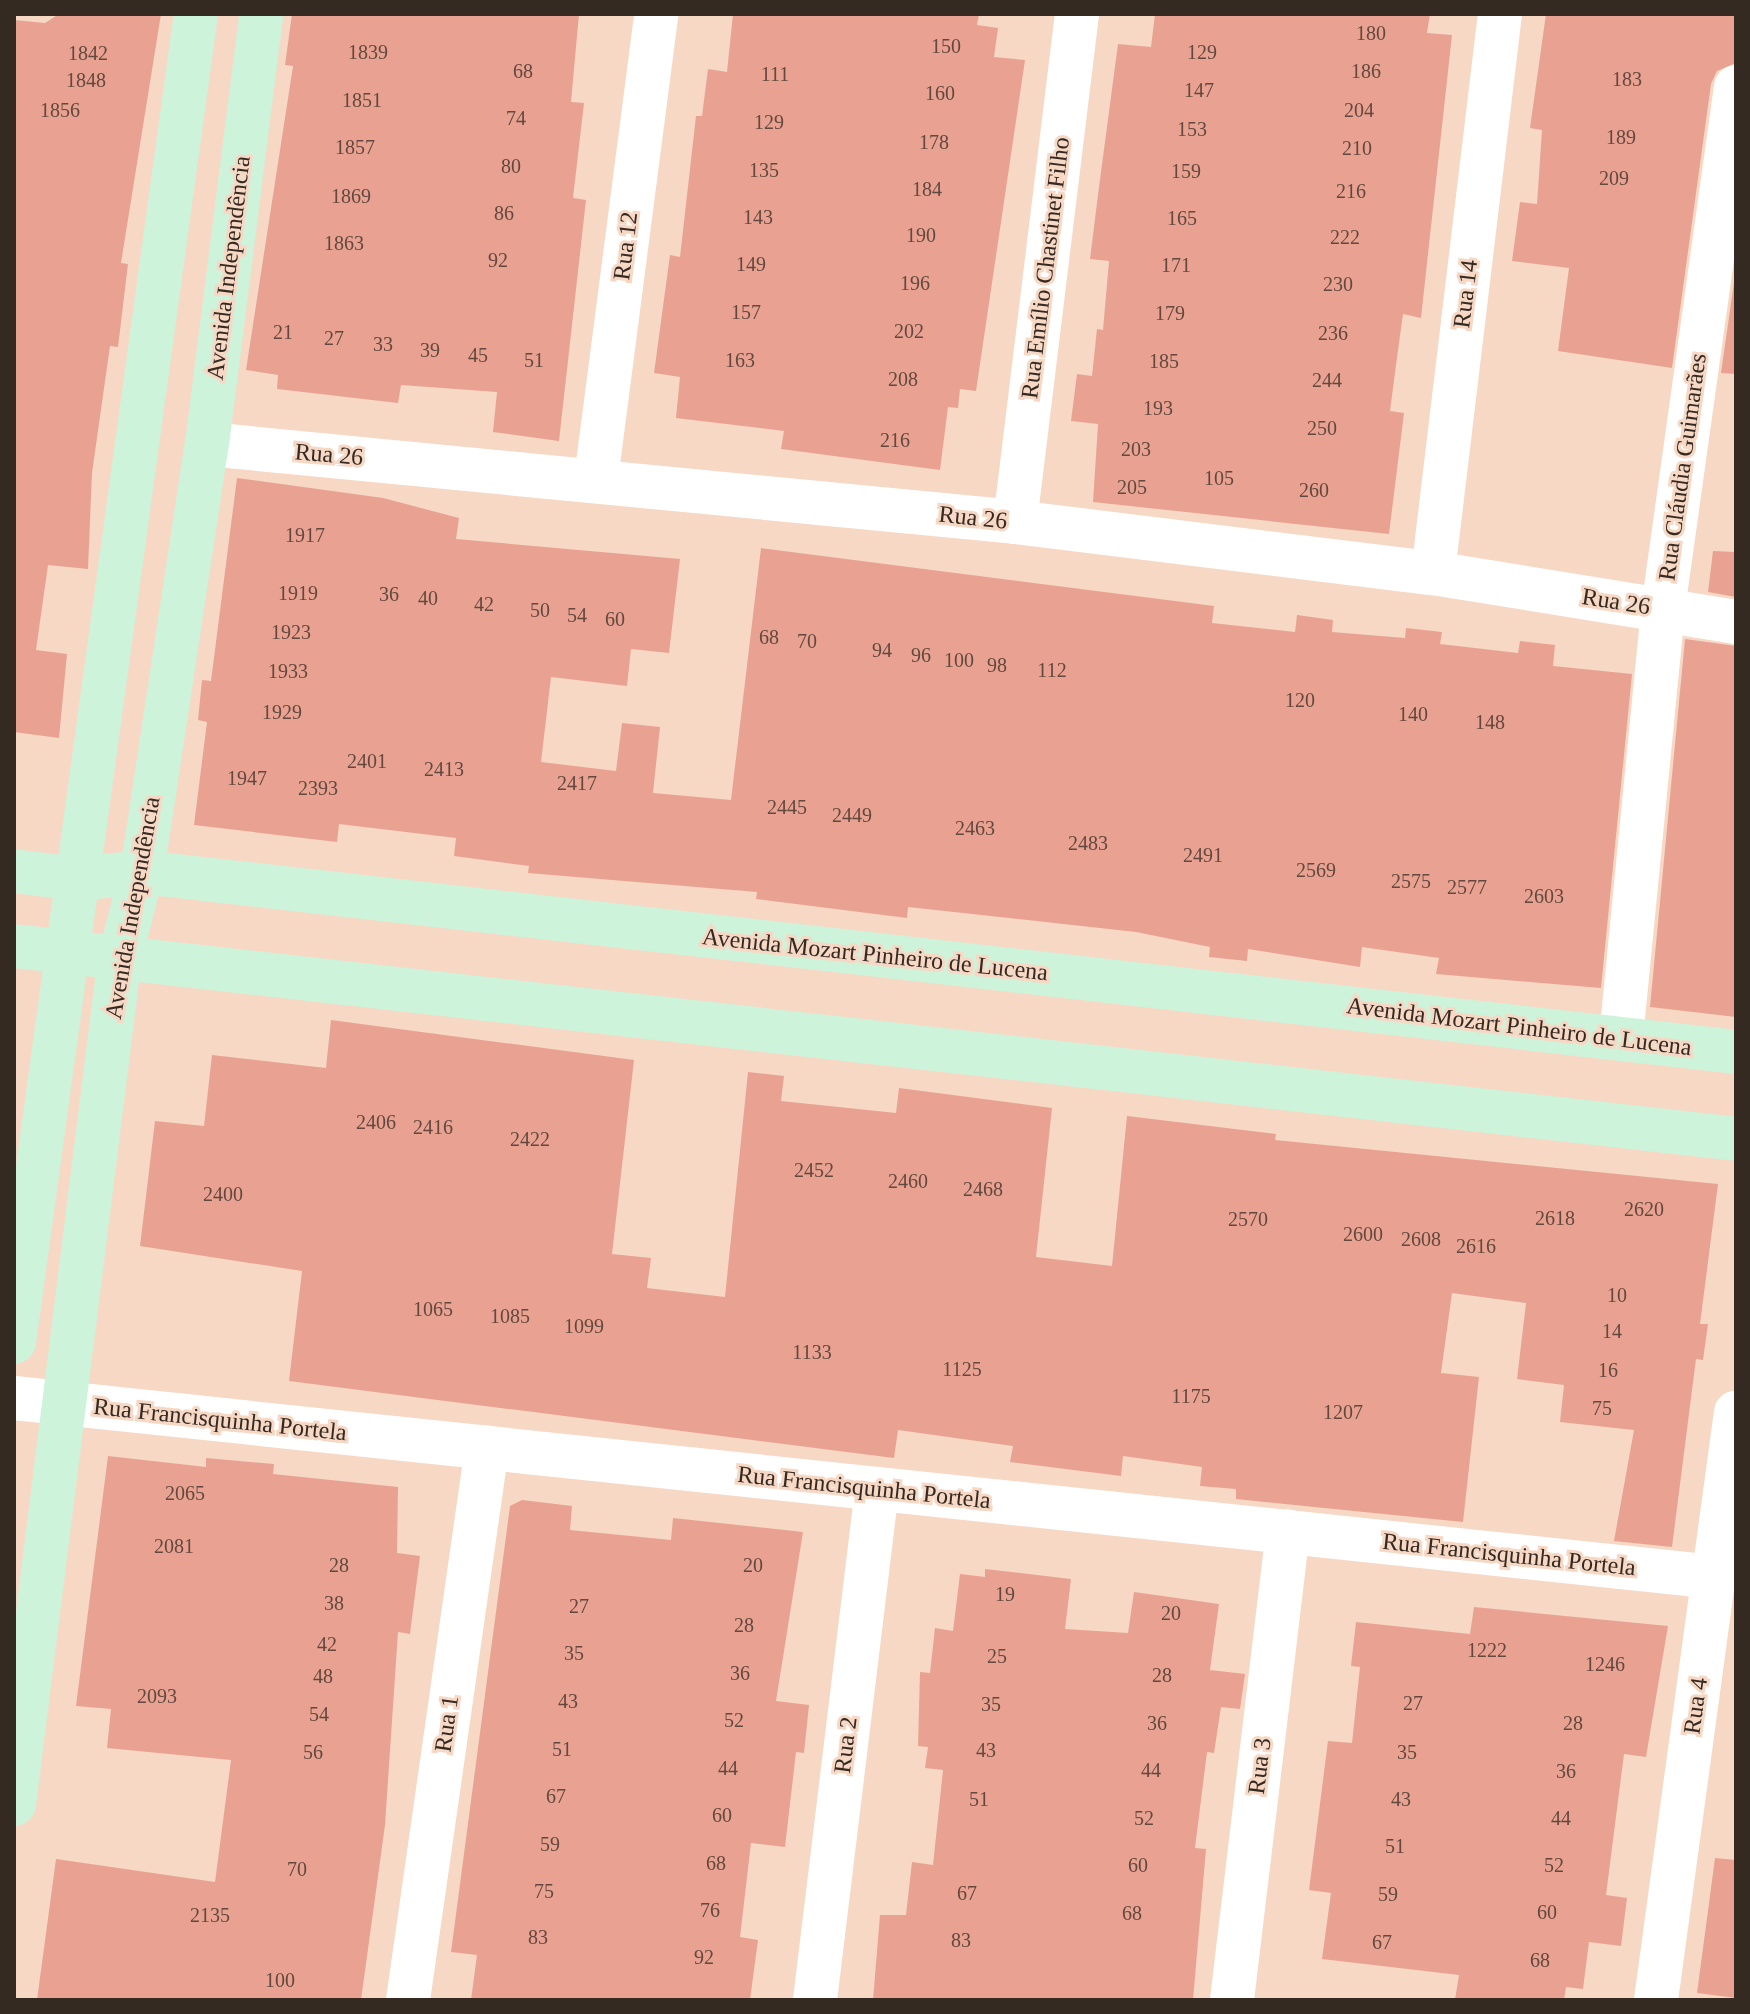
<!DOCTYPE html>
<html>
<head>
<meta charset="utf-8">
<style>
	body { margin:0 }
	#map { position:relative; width:1750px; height:2014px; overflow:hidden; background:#f6d8c5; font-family:Georgia,serif }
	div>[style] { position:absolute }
	.building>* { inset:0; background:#e9a291 }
	.minor>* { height:44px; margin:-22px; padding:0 22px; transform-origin:22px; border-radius:22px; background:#fff }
	.secondary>* { height:44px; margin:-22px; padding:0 22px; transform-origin:22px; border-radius:22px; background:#cef3db }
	span { translate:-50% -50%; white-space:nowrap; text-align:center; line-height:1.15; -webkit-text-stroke:6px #f6d8c5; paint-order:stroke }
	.number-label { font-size:20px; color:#62483e }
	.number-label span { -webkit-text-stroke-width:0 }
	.street-label { font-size:24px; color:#352a22 }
	.frame { position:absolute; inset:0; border:16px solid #352a22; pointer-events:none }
</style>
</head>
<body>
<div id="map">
	<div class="building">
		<div style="clip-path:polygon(59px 14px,161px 14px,121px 263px,128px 264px,118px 347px,110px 346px,92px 473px,88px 569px,48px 565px,36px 650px,67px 654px,59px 738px,14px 732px,14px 20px,45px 23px)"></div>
		<div style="clip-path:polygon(292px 14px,579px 14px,571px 102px,584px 103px,573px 198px,586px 200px,559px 441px,493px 432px,497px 392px,401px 385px,398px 403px,277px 389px,278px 375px,246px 370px,293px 66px,285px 65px)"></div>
		<div style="clip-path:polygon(733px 14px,979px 14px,977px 25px,998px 28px,994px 57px,1025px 60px,976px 391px,960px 389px,958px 408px,948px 407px,940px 470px,781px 449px,784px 431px,676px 418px,680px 377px,654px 373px,670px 255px,680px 257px,696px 116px,702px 116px,708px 69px,727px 72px)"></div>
		<div style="clip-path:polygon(1155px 14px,1430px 14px,1427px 33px,1452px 35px,1421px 318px,1403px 314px,1396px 365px,1390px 411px,1404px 413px,1389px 534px,1093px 502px,1098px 424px,1071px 421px,1077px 374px,1092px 376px,1097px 329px,1103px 330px,1109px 261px,1090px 259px,1099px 187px,1118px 44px,1151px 47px)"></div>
		<div style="clip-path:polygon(1546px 14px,1736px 14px,1736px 63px,1717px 71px,1711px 84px,1672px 368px,1558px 351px,1569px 268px,1512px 261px,1520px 202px,1537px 204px,1542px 130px,1530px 128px)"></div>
		<div style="clip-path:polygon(1736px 268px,1736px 374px,1721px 373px)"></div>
		<div style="clip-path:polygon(237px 478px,383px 498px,459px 518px,456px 539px,680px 559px,669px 653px,631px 649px,627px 686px,551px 677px,541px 762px,616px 771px,622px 723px,660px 727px,653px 793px,731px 800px,761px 548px,1214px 606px,1212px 623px,1295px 632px,1297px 615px,1333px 620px,1332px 632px,1405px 638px,1406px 628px,1442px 632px,1440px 644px,1518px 653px,1520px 641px,1555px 645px,1553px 666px,1632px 674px,1601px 988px,1436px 974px,1439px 958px,1362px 947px,1360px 967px,1248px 949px,1247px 961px,1209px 957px,1210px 947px,1136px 932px,908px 907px,907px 918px,756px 899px,757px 892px,528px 873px,529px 866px,454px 856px,456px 838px,339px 824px,337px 842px,194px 825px,207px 722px,198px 720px,202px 680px,211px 681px)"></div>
		<div style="clip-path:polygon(1713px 551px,1736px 552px,1736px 597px,1708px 592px)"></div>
		<div style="clip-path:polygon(1685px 639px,1736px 646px,1736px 1017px,1650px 1007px)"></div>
		<div style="clip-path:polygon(331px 1020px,634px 1060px,612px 1254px,651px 1258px,647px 1288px,725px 1297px,748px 1072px,784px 1076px,781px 1101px,896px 1113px,899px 1088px,1052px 1108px,1036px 1257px,1112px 1266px,1127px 1116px,1276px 1134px,1275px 1140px,1718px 1184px,1700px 1324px,1708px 1324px,1703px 1360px,1696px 1359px,1672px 1547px,1614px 1541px,1634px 1430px,1560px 1422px,1564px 1385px,1517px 1379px,1526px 1303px,1452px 1293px,1441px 1373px,1479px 1377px,1463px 1522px,1236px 1499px,1236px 1489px,1200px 1486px,1202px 1467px,1123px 1456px,1121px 1476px,1010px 1462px,1013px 1446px,898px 1430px,894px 1458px,289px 1381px,302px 1271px,140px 1246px,155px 1121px,204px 1126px,212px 1055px,326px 1068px)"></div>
		<div style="clip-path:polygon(108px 1456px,206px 1467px,206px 1458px,274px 1464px,273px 1474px,398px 1487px,397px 1553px,420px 1556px,410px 1634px,398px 1632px,385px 1825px,361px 2000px,37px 2000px,56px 1859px,215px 1882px,231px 1760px,107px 1748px,111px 1709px,76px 1706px)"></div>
		<div style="clip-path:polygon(522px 1500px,572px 1506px,570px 1530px,671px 1540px,673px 1518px,803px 1532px,776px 1701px,809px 1705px,804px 1753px,796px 1752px,785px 1847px,751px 1843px,740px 1937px,758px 1940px,750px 2000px,471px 2000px,477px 1955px,451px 1952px,510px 1506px)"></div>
		<div style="clip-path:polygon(985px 1569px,1071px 1579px,1065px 1629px,1128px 1633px,1134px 1592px,1219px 1604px,1210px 1670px,1245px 1674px,1240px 1709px,1221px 1707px,1214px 1753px,1207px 1752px,1195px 1848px,1206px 1849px,1193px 2000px,873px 2000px,880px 1915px,906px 1915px,912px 1862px,933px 1865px,943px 1770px,925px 1768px,928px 1747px,918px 1746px,920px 1672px,930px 1673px,935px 1628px,953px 1631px,960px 1574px,985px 1577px)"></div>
		<div style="clip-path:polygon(1474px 1607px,1668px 1626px,1646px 1757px,1624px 1754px,1606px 1895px,1627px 1898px,1621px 1946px,1589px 1942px,1583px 1989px,1566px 1987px,1564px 2000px,1455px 2000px,1459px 1975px,1322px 1959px,1331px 1893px,1309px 1890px,1328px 1741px,1352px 1743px,1360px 1667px,1351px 1666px,1356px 1622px,1470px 1634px)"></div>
		<div style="clip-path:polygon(1715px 1858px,1736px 1860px,1736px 1998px,1697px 1993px)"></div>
	</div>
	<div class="minor">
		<div style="left:207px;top:444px;width:812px;rotate:5.51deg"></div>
		<div style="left:1015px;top:522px;width:421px;rotate:7deg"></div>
		<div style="left:1433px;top:573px;width:307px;rotate:9.2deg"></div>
		<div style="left:596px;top:479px;width:469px;rotate:-82.6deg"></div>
		<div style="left:1015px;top:522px;width:512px;rotate:-83.04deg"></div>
		<div style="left:1433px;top:573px;width:563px;rotate:-83.17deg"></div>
		<div style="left:1621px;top:1038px;width:431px;rotate:-84.4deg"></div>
		<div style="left:1663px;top:609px;width:527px;rotate:-82.04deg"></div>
		<div style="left:14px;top:1398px;width:1709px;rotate:6.01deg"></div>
		<div style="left:408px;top:2000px;width:558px;rotate:-81.86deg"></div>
		<div style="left:815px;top:2000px;width:515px;rotate:-83.08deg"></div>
		<div style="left:1232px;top:2000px;width:472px;rotate:-83.2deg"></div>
		<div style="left:1656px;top:2000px;width:593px;rotate:-82.25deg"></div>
	</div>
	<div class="secondary">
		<div style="left:14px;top:871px;width:64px;rotate:7.2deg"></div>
		<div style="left:77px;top:879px;width:65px;rotate:-6.1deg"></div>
		<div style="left:142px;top:872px;width:1604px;rotate:6.44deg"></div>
		<div style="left:14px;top:946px;width:1733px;rotate:6.39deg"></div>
		<div style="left:14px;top:1342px;width:1340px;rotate:-82.2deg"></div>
		<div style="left:14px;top:1804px;width:854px;rotate:-82.87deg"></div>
		<div style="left:120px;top:957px;width:88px;rotate:-75.5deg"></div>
		<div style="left:142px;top:872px;width:433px;rotate:-81.4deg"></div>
		<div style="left:207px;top:444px;width:433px;rotate:-82.8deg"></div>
	</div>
	<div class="number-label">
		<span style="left:1371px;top:33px">180</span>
		<span style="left:946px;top:46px">150</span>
		<span style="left:368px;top:52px">1839</span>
		<span style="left:1202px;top:52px">129</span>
		<span style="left:88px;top:53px">1842</span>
		<span style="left:523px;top:71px">68</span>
		<span style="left:1366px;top:71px">186</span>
		<span style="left:775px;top:74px">111</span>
		<span style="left:1627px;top:79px">183</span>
		<span style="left:86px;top:80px">1848</span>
		<span style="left:1199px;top:90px">147</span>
		<span style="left:940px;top:93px">160</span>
		<span style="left:362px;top:100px">1851</span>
		<span style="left:60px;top:110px">1856</span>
		<span style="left:1359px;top:110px">204</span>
		<span style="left:516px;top:118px">74</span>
		<span style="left:769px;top:122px">129</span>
		<span style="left:1192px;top:129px">153</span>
		<span style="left:1621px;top:137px">189</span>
		<span style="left:934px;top:142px">178</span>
		<span style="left:355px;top:147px">1857</span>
		<span style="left:1357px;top:148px">210</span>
		<span style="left:511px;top:166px">80</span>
		<span style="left:764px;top:170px">135</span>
		<span style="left:1186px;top:171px">159</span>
		<span style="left:1614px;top:178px">209</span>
		<span style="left:927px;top:189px">184</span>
		<span style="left:1351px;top:191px">216</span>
		<span style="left:351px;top:196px">1869</span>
		<span style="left:504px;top:213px">86</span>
		<span style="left:758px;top:217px">143</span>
		<span style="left:1182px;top:218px">165</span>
		<span style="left:921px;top:235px">190</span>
		<span style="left:1345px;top:237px">222</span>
		<span style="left:344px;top:243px">1863</span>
		<span style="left:498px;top:260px">92</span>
		<span style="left:751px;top:264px">149</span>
		<span style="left:1176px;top:265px">171</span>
		<span style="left:915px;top:283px">196</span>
		<span style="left:1338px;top:284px">230</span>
		<span style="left:746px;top:312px">157</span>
		<span style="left:1170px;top:313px">179</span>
		<span style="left:909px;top:331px">202</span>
		<span style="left:283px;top:332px">21</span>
		<span style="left:1333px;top:333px">236</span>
		<span style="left:334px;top:338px">27</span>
		<span style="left:383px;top:344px">33</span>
		<span style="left:430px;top:350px">39</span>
		<span style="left:478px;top:355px">45</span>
		<span style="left:534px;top:360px">51</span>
		<span style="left:740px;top:360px">163</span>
		<span style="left:1164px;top:361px">185</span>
		<span style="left:903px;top:379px">208</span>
		<span style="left:1327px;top:380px">244</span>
		<span style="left:1158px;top:408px">193</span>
		<span style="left:1322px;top:428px">250</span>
		<span style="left:895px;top:440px">216</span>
		<span style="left:1136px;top:449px">203</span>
		<span style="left:1219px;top:478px">105</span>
		<span style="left:1132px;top:487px">205</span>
		<span style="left:1314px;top:490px">260</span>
		<span style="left:305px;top:535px">1917</span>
		<span style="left:298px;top:593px">1919</span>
		<span style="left:389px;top:594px">36</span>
		<span style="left:428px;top:598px">40</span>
		<span style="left:484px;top:604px">42</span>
		<span style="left:540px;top:610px">50</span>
		<span style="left:577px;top:615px">54</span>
		<span style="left:615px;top:619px">60</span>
		<span style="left:291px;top:632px">1923</span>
		<span style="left:769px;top:637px">68</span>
		<span style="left:807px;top:641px">70</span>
		<span style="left:882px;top:650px">94</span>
		<span style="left:921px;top:655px">96</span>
		<span style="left:959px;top:660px">100</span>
		<span style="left:997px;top:665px">98</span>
		<span style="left:1052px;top:670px">112</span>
		<span style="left:288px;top:671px">1933</span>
		<span style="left:1300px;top:700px">120</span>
		<span style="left:282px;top:712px">1929</span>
		<span style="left:1413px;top:714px">140</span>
		<span style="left:1490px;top:722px">148</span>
		<span style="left:367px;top:761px">2401</span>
		<span style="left:444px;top:769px">2413</span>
		<span style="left:247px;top:778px">1947</span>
		<span style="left:577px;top:783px">2417</span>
		<span style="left:318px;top:788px">2393</span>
		<span style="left:787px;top:807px">2445</span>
		<span style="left:852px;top:815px">2449</span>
		<span style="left:975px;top:828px">2463</span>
		<span style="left:1088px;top:843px">2483</span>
		<span style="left:1203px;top:855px">2491</span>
		<span style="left:1316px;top:870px">2569</span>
		<span style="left:1411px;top:881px">2575</span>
		<span style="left:1467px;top:887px">2577</span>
		<span style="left:1544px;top:896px">2603</span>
		<span style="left:376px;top:1122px">2406</span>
		<span style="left:433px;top:1127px">2416</span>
		<span style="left:530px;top:1139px">2422</span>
		<span style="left:814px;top:1170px">2452</span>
		<span style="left:908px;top:1181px">2460</span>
		<span style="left:983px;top:1189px">2468</span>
		<span style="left:223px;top:1194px">2400</span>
		<span style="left:1644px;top:1209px">2620</span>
		<span style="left:1555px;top:1218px">2618</span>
		<span style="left:1248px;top:1219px">2570</span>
		<span style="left:1363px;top:1234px">2600</span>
		<span style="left:1421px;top:1239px">2608</span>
		<span style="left:1476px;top:1246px">2616</span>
		<span style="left:1617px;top:1295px">10</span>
		<span style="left:433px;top:1309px">1065</span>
		<span style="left:510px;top:1316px">1085</span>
		<span style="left:584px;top:1326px">1099</span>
		<span style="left:1612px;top:1331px">14</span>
		<span style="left:812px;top:1352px">1133</span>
		<span style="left:962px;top:1369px">1125</span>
		<span style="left:1608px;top:1370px">16</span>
		<span style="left:1191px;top:1396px">1175</span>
		<span style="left:1602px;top:1408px">75</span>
		<span style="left:1343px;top:1412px">1207</span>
		<span style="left:185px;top:1493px">2065</span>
		<span style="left:174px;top:1546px">2081</span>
		<span style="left:339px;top:1565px">28</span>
		<span style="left:753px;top:1565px">20</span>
		<span style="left:1005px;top:1594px">19</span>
		<span style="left:334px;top:1603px">38</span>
		<span style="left:579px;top:1606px">27</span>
		<span style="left:1171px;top:1613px">20</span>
		<span style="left:744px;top:1625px">28</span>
		<span style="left:327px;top:1644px">42</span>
		<span style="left:1487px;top:1650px">1222</span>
		<span style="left:574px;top:1653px">35</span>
		<span style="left:997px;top:1656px">25</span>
		<span style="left:1605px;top:1664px">1246</span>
		<span style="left:740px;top:1673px">36</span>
		<span style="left:1162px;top:1675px">28</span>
		<span style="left:323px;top:1676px">48</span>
		<span style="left:157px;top:1696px">2093</span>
		<span style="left:568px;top:1701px">43</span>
		<span style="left:1413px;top:1703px">27</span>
		<span style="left:991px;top:1704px">35</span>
		<span style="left:319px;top:1714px">54</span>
		<span style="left:734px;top:1720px">52</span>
		<span style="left:1157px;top:1723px">36</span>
		<span style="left:1573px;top:1723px">28</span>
		<span style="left:562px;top:1749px">51</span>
		<span style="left:986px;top:1750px">43</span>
		<span style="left:313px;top:1752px">56</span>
		<span style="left:1407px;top:1752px">35</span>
		<span style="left:728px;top:1768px">44</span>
		<span style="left:1151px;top:1770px">44</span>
		<span style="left:1566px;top:1771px">36</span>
		<span style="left:556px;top:1796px">67</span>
		<span style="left:979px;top:1799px">51</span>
		<span style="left:1401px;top:1799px">43</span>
		<span style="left:722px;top:1815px">60</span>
		<span style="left:1144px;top:1818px">52</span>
		<span style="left:1561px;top:1818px">44</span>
		<span style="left:550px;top:1844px">59</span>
		<span style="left:1395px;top:1846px">51</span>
		<span style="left:716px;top:1863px">68</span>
		<span style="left:1138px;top:1865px">60</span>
		<span style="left:1554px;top:1865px">52</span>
		<span style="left:297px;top:1869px">70</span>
		<span style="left:544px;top:1891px">75</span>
		<span style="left:967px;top:1893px">67</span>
		<span style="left:1388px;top:1894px">59</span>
		<span style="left:710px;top:1910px">76</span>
		<span style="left:1547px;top:1912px">60</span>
		<span style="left:1132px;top:1913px">68</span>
		<span style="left:210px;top:1915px">2135</span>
		<span style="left:538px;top:1937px">83</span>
		<span style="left:961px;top:1940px">83</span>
		<span style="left:1382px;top:1942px">67</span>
		<span style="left:704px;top:1957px">92</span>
		<span style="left:1540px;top:1960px">68</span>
		<span style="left:280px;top:1980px">100</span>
	</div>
	<div class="street-label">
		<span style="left:626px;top:246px;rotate:-83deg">Rua 12</span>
		<span style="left:229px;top:268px;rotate:-83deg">Avenida Independência</span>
		<span style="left:1046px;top:268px;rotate:-83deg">Rua Emílio Chastinet Filho</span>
		<span style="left:1466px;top:294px;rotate:-83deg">Rua 14</span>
		<span style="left:329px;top:455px;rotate:5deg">Rua 26</span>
		<span style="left:1683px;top:467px;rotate:-82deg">Rua Cláudia Guimarães</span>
		<span style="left:973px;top:518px;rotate:6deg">Rua 26</span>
		<span style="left:1616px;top:602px;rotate:9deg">Rua 26</span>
		<span style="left:133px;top:908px;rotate:-80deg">Avenida Independência</span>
		<span style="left:875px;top:955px;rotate:6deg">Avenida Mozart Pinheiro de Lucena</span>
		<span style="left:1519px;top:1027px;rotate:7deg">Avenida Mozart Pinheiro de Lucena</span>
		<span style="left:220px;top:1420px;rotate:6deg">Rua Francisquinha Portela</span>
		<span style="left:864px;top:1488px;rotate:6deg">Rua Francisquinha Portela</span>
		<span style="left:1509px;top:1555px;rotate:6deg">Rua Francisquinha Portela</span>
		<span style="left:1696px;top:1706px;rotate:-82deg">Rua 4</span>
		<span style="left:447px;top:1724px;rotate:-82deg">Rua 1</span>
		<span style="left:846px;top:1745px;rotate:-83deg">Rua 2</span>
		<span style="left:1260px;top:1766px;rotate:-83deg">Rua 3</span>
	</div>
	<div class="frame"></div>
</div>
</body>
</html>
